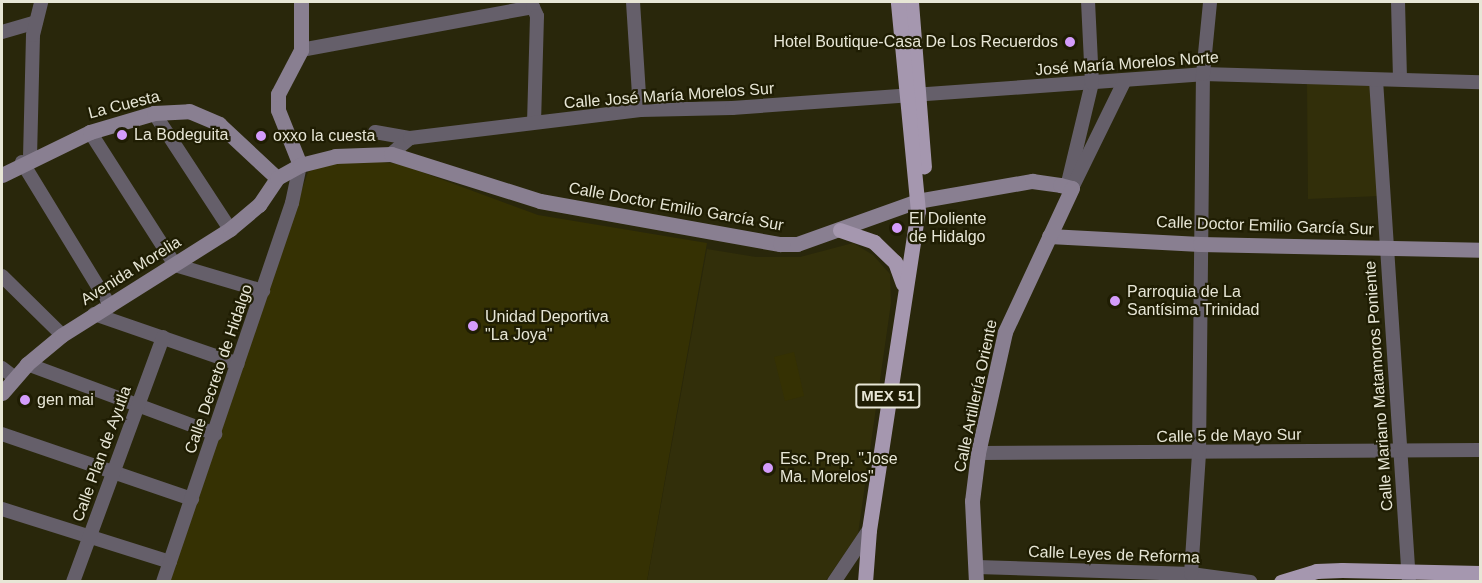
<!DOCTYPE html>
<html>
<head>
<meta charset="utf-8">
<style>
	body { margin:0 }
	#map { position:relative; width:1482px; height:583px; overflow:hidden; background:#29270b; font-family:Arial,sans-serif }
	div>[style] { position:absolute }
	.built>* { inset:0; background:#322f0a }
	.green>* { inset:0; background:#353103 }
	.street>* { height:14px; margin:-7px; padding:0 7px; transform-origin:7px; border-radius:7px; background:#655f6a }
	.secondary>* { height:15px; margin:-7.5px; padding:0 7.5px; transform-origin:7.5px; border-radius:7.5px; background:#897f91 }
	.primary>* { height:15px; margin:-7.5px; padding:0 7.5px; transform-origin:7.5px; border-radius:7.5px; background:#a597af }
	.dots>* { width:16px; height:16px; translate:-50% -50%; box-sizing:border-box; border:3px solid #1f1d03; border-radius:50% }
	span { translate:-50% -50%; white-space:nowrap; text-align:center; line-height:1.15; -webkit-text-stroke:4.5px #1f1d03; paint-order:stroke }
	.shield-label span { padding:2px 4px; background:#1f1d03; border:2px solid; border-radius:4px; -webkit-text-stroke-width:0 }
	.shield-label { font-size:15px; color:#e7e6d6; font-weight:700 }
	.poi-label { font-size:16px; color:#e7e6d6 }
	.right { translate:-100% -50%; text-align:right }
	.left { translate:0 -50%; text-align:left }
	.street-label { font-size:16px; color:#e7e6d6 }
	.frame { position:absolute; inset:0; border:3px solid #e7e6d6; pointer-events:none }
</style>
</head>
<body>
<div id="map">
	<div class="built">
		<div style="clip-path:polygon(1307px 83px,1373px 84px,1380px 196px,1308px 199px)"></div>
		<div style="clip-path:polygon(853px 243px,873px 255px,890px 274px,891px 303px,858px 534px,825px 582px,647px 582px,707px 249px,756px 257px,800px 257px)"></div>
	</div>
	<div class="green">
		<div style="clip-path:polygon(343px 158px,400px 164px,538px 215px,707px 243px,647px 581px,164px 582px,308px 172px)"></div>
		<div style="clip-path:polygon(794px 352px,804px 396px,785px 401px,774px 357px)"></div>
	</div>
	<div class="street">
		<div style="left:633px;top:2px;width:108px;rotate:86.3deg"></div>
		<div style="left:1398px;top:2px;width:76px;rotate:88.5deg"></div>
		<div style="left:2px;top:32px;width:35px;rotate:-16deg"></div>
		<div style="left:301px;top:50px;width:236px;rotate:-10.5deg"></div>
		<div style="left:533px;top:7px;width:10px;rotate:66deg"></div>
		<div style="left:537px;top:16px;width:106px;rotate:91.6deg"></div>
		<div style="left:1376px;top:80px;width:503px;rotate:86.24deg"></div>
		<div style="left:154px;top:113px;width:139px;rotate:56.8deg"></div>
		<div style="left:90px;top:132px;width:158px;rotate:57.4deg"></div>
		<div style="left:175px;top:265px;width:92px;rotate:16.5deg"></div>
		<div style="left:375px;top:132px;width:36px;rotate:10deg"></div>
		<div style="left:391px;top:154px;width:25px;rotate:-40deg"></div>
		<div style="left:410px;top:138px;width:232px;rotate:-6.9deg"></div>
		<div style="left:640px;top:110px;width:92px;rotate:-1.2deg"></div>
		<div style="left:732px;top:108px;width:472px;rotate:-4.1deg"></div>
		<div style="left:1203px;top:74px;width:277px;rotate:1.7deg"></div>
		<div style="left:30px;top:158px;width:123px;rotate:-88.6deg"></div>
		<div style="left:33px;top:35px;width:34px;rotate:-76deg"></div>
		<div style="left:22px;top:162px;width:169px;rotate:58.6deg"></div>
		<div style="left:1067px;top:187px;width:107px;rotate:-76.5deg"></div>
		<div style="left:1092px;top:83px;width:81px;rotate:-92.8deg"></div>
		<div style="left:1072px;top:188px;width:120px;rotate:-63.9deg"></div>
		<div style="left:2px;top:276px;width:84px;rotate:44.5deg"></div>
		<div style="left:94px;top:314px;width:152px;rotate:19.1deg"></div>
		<div style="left:27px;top:364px;width:201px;rotate:20.4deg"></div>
		<div style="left:2px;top:368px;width:15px;rotate:37deg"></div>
		<div style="left:2px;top:434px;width:201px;rotate:18.9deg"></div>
		<div style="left:978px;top:453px;width:502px;rotate:-0.34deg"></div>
		<div style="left:2px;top:509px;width:176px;rotate:17.5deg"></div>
		<div style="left:977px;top:567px;width:214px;rotate:1.9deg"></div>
		<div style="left:1191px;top:574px;width:60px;rotate:7.7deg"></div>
		<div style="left:1191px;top:574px;width:121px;rotate:-86.2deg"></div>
		<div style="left:1199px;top:453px;width:379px;rotate:-89.4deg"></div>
		<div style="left:1203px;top:74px;width:72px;rotate:-84.4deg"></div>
		<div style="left:73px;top:582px;width:261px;rotate:-69.8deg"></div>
		<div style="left:163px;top:582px;width:400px;rotate:-71.2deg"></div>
		<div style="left:292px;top:203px;width:39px;rotate:-78deg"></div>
		<div style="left:834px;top:582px;width:63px;rotate:-56.1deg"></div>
	</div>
	<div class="secondary">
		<div style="left:300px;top:165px;width:59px;rotate:-111.8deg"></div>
		<div style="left:278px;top:110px;width:16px;rotate:-90deg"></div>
		<div style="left:278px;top:94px;width:50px;rotate:-62.4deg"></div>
		<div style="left:301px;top:50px;width:48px;rotate:-90deg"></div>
		<div style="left:2px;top:175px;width:98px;rotate:-26deg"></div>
		<div style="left:90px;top:132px;width:67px;rotate:-16.5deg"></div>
		<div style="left:154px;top:113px;width:35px;rotate:-3deg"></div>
		<div style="left:189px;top:111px;width:33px;rotate:23deg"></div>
		<div style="left:219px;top:124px;width:79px;rotate:43deg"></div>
		<div style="left:1049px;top:236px;width:151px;rotate:3deg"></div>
		<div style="left:1200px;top:244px;width:280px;rotate:1.2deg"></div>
		<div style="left:2px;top:393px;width:38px;rotate:-49deg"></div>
		<div style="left:27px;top:364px;width:45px;rotate:-39.6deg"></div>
		<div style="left:62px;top:335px;width:199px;rotate:-32.2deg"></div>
		<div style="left:230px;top:229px;width:38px;rotate:-40deg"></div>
		<div style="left:259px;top:205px;width:32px;rotate:-56deg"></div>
		<div style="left:277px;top:178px;width:26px;rotate:-29deg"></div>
		<div style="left:300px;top:165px;width:36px;rotate:-14deg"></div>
		<div style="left:335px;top:156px;width:56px;rotate:-2deg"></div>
		<div style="left:391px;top:154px;width:156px;rotate:17.5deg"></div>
		<div style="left:540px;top:201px;width:244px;rotate:10.2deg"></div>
		<div style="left:780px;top:244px;width:17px"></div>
		<div style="left:797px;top:244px;width:127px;rotate:-19.7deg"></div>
		<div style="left:917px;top:201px;width:117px;rotate:-9.9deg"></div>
		<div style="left:1032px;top:181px;width:28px;rotate:8deg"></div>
		<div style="left:1060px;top:185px;width:12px;rotate:14deg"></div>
		<div style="left:1072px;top:188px;width:159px;rotate:115deg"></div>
		<div style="left:1005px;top:332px;width:124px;rotate:102.6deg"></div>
		<div style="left:978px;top:453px;width:48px;rotate:97.1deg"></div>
		<div style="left:972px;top:501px;width:81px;rotate:87.2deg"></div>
	</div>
	<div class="primary">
		<div style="left:911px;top:2px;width:165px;rotate:85.5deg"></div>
		<div style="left:840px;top:230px;width:36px;rotate:19deg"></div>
		<div style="left:874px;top:242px;width:29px;rotate:44deg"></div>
		<div style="left:895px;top:262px;width:23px;rotate:70deg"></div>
		<div style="left:865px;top:582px;width:52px;rotate:-85.6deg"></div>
		<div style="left:869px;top:530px;width:323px;rotate:-81.3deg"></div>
		<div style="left:918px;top:211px;width:210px;rotate:-95.5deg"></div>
		<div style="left:1281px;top:582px;width:37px;rotate:-17deg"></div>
		<div style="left:1316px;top:571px;width:26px;rotate:-2deg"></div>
		<div style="left:1342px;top:570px;width:138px;rotate:1.2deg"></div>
	</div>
	<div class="dots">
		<div style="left:1070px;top:42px;background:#d49cfc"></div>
		<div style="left:122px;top:135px;background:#d49cfc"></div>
		<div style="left:261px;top:136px;background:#d49cfc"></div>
		<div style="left:897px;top:228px;background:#d49cfc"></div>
		<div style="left:1115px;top:301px;background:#d49cfc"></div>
		<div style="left:473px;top:326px;background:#d49cfc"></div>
		<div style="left:25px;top:400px;background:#d49cfc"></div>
		<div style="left:768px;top:468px;background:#d49cfc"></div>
	</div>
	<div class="shield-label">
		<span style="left:888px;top:396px">MEX 51</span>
	</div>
	<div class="poi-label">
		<span class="right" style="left:1058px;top:42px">Hotel Boutique-Casa De Los Recuerdos</span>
		<span class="left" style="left:134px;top:135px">La Bodeguita</span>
		<span class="left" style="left:273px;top:136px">oxxo la cuesta</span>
		<span class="left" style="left:909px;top:228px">El Doliente<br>de Hidalgo</span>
		<span class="left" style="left:1127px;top:301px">Parroquia de La<br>Santísima Trinidad</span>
		<span class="left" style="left:485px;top:326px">Unidad Deportiva<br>"La Joya"</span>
		<span class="left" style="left:37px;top:400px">gen mai</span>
		<span class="left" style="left:780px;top:468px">Esc. Prep. "Jose<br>Ma. Morelos"</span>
	</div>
	<div class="street-label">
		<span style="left:1127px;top:64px;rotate:-4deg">José María Morelos Norte</span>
		<span style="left:669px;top:96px;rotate:-4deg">Calle José María Morelos Sur</span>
		<span style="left:124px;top:105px;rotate:-14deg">La Cuesta</span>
		<span style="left:676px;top:207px;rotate:10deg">Calle Doctor Emilio García Sur</span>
		<span style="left:1265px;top:226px;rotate:2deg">Calle Doctor Emilio García Sur</span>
		<span style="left:131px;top:271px;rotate:-32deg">Avenida Morelia</span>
		<span style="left:219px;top:369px;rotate:-71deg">Calle Decreto de Hidalgo</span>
		<span style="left:1379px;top:386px;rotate:-94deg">Calle Mariano Matamoros Poniente</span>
		<span style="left:976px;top:396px;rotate:-78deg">Calle Artillería Oriente</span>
		<span style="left:1229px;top:436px;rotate:-1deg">Calle 5 de Mayo Sur</span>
		<span style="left:102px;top:454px;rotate:-70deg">Calle Plan de Ayutla</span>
		<span style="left:1114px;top:555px;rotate:2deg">Calle Leyes de Reforma</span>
	</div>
	<div class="frame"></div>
</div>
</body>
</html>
